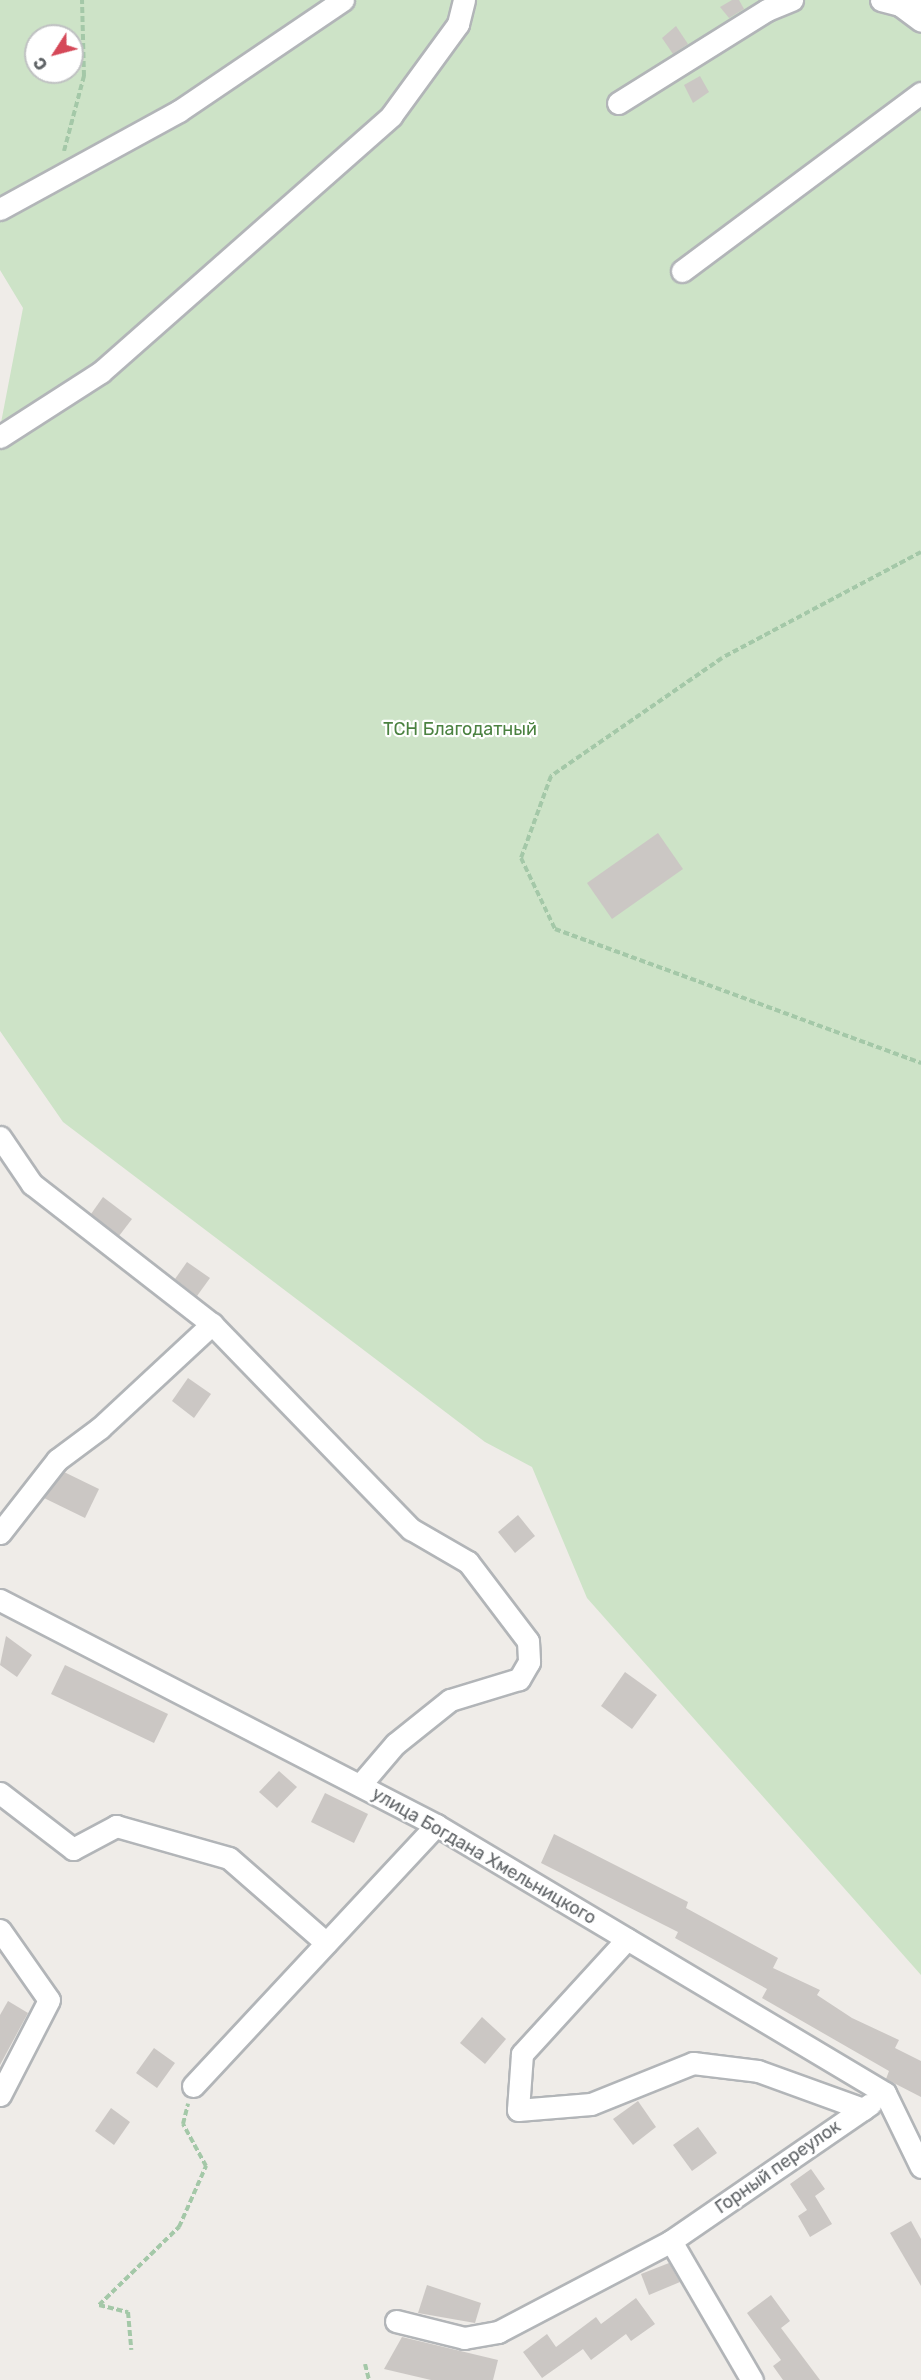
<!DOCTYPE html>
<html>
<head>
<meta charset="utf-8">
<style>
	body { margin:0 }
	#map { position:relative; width:921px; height:2380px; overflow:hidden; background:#efece8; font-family:Rubik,sans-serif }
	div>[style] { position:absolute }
	.green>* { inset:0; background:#cde3c7 }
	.building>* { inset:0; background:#cbc7c4 }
	.path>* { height:4px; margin-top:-2px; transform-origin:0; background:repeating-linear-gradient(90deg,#a4c8a8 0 6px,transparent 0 9px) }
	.roads { filter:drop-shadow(2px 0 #b2b5b8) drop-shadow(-2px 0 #b2b5b8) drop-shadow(0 2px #b2b5b8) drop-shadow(0 -2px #b2b5b8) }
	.minor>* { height:21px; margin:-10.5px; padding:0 10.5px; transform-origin:10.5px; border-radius:10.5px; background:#fff }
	span { translate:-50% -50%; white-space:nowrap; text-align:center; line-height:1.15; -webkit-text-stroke:4.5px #fff; paint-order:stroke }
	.park-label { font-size:18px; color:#4b8241 }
	.street-label { font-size:18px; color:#5f6366 }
	.north { position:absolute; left:24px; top:24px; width:60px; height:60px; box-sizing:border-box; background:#fff; border:2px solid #bfc1c2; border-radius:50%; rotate:234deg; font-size:16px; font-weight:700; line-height:24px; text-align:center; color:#5f6366 }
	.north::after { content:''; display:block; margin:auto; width:21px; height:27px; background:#d54858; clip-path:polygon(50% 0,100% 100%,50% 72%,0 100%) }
</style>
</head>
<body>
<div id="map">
	<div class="green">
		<div style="clip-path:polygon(evenodd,0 0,921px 0,921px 1975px,587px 1598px,532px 1467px,485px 1442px,63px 1122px,0 1031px,0 428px,23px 308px,0 270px,0 0,36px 36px,72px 36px,72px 72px,36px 72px,36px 36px)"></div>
	</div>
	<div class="building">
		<div style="clip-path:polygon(732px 0,739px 0,744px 9px,729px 18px,720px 7px)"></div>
		<div style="clip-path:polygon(676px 26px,688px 44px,673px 54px,662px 38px)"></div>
		<div style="clip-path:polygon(700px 76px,709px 92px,693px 103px,684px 85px)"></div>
		<div style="clip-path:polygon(658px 833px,683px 869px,612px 919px,587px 883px)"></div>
		<div style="clip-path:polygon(103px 1197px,132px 1219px,119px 1236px,91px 1214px)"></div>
		<div style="clip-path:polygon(187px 1262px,210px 1278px,197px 1296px,175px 1279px)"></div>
		<div style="clip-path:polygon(188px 1378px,211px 1394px,194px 1418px,172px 1401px)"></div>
		<div style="clip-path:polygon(64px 1472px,99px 1489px,85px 1518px,44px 1498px)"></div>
		<div style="clip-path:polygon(518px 1515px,535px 1536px,515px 1553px,498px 1532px)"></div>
		<div style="clip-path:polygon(6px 1636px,32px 1655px,17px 1677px,0 1665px)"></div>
		<div style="clip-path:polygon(65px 1665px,168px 1714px,154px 1743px,51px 1694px)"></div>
		<div style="clip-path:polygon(625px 1672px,657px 1695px,632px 1729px,601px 1706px)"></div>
		<div style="clip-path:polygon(279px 1771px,297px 1787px,277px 1808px,259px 1792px)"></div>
		<div style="clip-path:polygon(325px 1793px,368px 1814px,354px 1843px,311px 1822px)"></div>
		<div style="clip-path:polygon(554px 1834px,688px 1902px,686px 1908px,778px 1958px,773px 1968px,820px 1990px,817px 1995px,852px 2018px,899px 2040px,895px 2048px,921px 2061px,921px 2097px,886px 2079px,889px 2071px,762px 1998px,767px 1989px,675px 1938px,678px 1932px,541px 1863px)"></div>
		<div style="clip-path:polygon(8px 2001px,28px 2013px,0 2065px,0 2015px)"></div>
		<div style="clip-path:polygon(482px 2017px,506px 2039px,485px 2064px,460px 2043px)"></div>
		<div style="clip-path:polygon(154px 2048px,175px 2063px,157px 2088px,136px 2073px)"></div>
		<div style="clip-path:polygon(638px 2101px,656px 2127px,633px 2145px,613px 2119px)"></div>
		<div style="clip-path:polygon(111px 2108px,130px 2122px,114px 2145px,95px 2131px)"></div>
		<div style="clip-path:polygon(698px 2127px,717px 2153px,692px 2171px,673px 2145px)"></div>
		<div style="clip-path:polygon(811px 2169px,825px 2189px,815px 2196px,832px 2224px,810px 2237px,798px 2216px,807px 2210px,790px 2184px)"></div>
		<div style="clip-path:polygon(911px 2221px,921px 2239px,921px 2286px,890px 2233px)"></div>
		<div style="clip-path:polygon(669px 2263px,680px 2282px,649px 2295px,641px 2274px)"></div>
		<div style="clip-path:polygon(427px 2285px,481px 2303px,475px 2323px,418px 2313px)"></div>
		<div style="clip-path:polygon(771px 2295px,790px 2321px,781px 2328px,820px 2380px,783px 2380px,773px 2366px,781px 2360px,747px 2313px)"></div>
		<div style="clip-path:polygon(636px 2298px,655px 2324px,631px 2341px,626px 2334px,591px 2360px,583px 2349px,542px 2378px,523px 2352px,547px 2334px,556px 2347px,596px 2317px,601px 2324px)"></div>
		<div style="clip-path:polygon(402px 2337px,498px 2360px,493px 2380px,431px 2380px,384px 2369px)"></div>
	</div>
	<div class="path">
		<div style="left:64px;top:151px;width:78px;rotate:-75.1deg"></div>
		<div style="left:84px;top:76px;width:76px;rotate:-91.5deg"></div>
		<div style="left:921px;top:552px;width:225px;rotate:152deg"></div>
		<div style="left:722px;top:658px;width:208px;rotate:145.4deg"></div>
		<div style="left:551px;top:776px;width:87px;rotate:110.1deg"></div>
		<div style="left:521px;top:858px;width:79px;rotate:64.4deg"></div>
		<div style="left:555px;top:929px;width:390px;rotate:20.1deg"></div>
		<div style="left:99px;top:2305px;width:112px;rotate:-44.3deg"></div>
		<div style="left:179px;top:2227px;width:67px;rotate:-66.1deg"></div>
		<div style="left:206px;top:2166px;width:48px;rotate:-118.7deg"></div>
		<div style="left:183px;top:2124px;width:21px;rotate:-76deg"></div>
		<div style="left:99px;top:2305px;width:30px;rotate:14deg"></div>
		<div style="left:128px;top:2312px;width:38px;rotate:85deg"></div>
		<div style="left:365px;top:2364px;width:16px;rotate:76deg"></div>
	</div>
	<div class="roads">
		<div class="minor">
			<div style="left:881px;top:0;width:20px;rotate:15deg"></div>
			<div style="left:900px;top:5px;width:18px;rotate:-16deg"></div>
			<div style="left:900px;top:5px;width:26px;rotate:37deg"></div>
			<div style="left:618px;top:103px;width:176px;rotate:-32deg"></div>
			<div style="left:767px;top:10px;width:27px;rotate:-22deg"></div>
			<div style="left:0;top:209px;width:204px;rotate:-28.7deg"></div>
			<div style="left:179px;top:111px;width:198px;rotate:-34.1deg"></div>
			<div style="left:682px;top:271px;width:298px;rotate:-36.7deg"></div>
			<div style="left:0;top:437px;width:120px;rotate:-32.8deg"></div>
			<div style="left:101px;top:372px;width:387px;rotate:-41.4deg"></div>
			<div style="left:391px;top:116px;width:114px;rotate:-53.9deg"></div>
			<div style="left:458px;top:24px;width:25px;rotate:-76deg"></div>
			<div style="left:0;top:1137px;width:57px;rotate:55.8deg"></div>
			<div style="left:32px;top:1184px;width:228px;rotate:37.9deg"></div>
			<div style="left:212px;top:1324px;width:286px;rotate:45.9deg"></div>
			<div style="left:411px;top:1529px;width:66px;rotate:30.1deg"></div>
			<div style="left:468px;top:1562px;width:99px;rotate:52.8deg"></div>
			<div style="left:528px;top:1641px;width:21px;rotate:87deg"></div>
			<div style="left:529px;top:1662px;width:20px;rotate:120deg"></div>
			<div style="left:519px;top:1679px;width:72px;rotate:163.1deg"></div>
			<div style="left:450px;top:1700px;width:70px;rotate:141.3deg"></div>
			<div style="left:395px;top:1744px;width:54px;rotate:130.5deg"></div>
			<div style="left:0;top:1533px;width:93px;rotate:-52deg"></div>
			<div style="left:57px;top:1460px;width:54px;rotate:-36.7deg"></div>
			<div style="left:100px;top:1428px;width:153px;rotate:-42.9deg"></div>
			<div style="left:0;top:1600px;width:491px;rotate:27.3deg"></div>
			<div style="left:436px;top:1825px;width:523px;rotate:30.83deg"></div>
			<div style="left:885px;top:2093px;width:82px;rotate:64.1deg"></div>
			<div style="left:0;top:1793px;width:92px;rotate:37.5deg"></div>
			<div style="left:73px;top:1849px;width:49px;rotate:-28.1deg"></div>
			<div style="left:116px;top:1826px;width:117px;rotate:15.8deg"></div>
			<div style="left:229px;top:1858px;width:129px;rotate:41.2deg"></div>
			<div style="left:0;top:1930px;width:85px;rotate:55deg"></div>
			<div style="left:49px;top:2000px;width:107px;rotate:117.3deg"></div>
			<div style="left:627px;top:1939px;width:156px;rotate:132.4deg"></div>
			<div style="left:522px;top:2054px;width:56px;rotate:94.1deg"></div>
			<div style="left:518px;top:2110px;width:73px;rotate:-4.7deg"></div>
			<div style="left:591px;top:2104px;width:110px;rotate:-21.9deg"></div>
			<div style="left:693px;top:2063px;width:65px;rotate:7deg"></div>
			<div style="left:758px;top:2071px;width:112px;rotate:19.9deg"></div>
			<div style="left:193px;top:2086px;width:357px;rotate:-47deg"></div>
			<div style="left:671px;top:2241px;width:161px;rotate:59.8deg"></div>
			<div style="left:396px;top:2321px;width:70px;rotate:14deg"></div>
			<div style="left:464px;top:2338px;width:35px;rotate:-10deg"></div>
			<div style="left:498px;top:2332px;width:195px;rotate:-27.7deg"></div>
			<div style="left:671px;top:2241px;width:242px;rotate:-34.5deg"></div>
		</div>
	</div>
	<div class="park-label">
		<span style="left:460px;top:729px">ТСН Благодатный</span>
	</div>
	<div class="street-label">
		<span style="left:484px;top:1856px;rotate:30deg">улица Богдана Хмельницкого</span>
		<span style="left:778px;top:2167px;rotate:-35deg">Горный переулок</span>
	</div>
	<div class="north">С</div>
</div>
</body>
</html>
